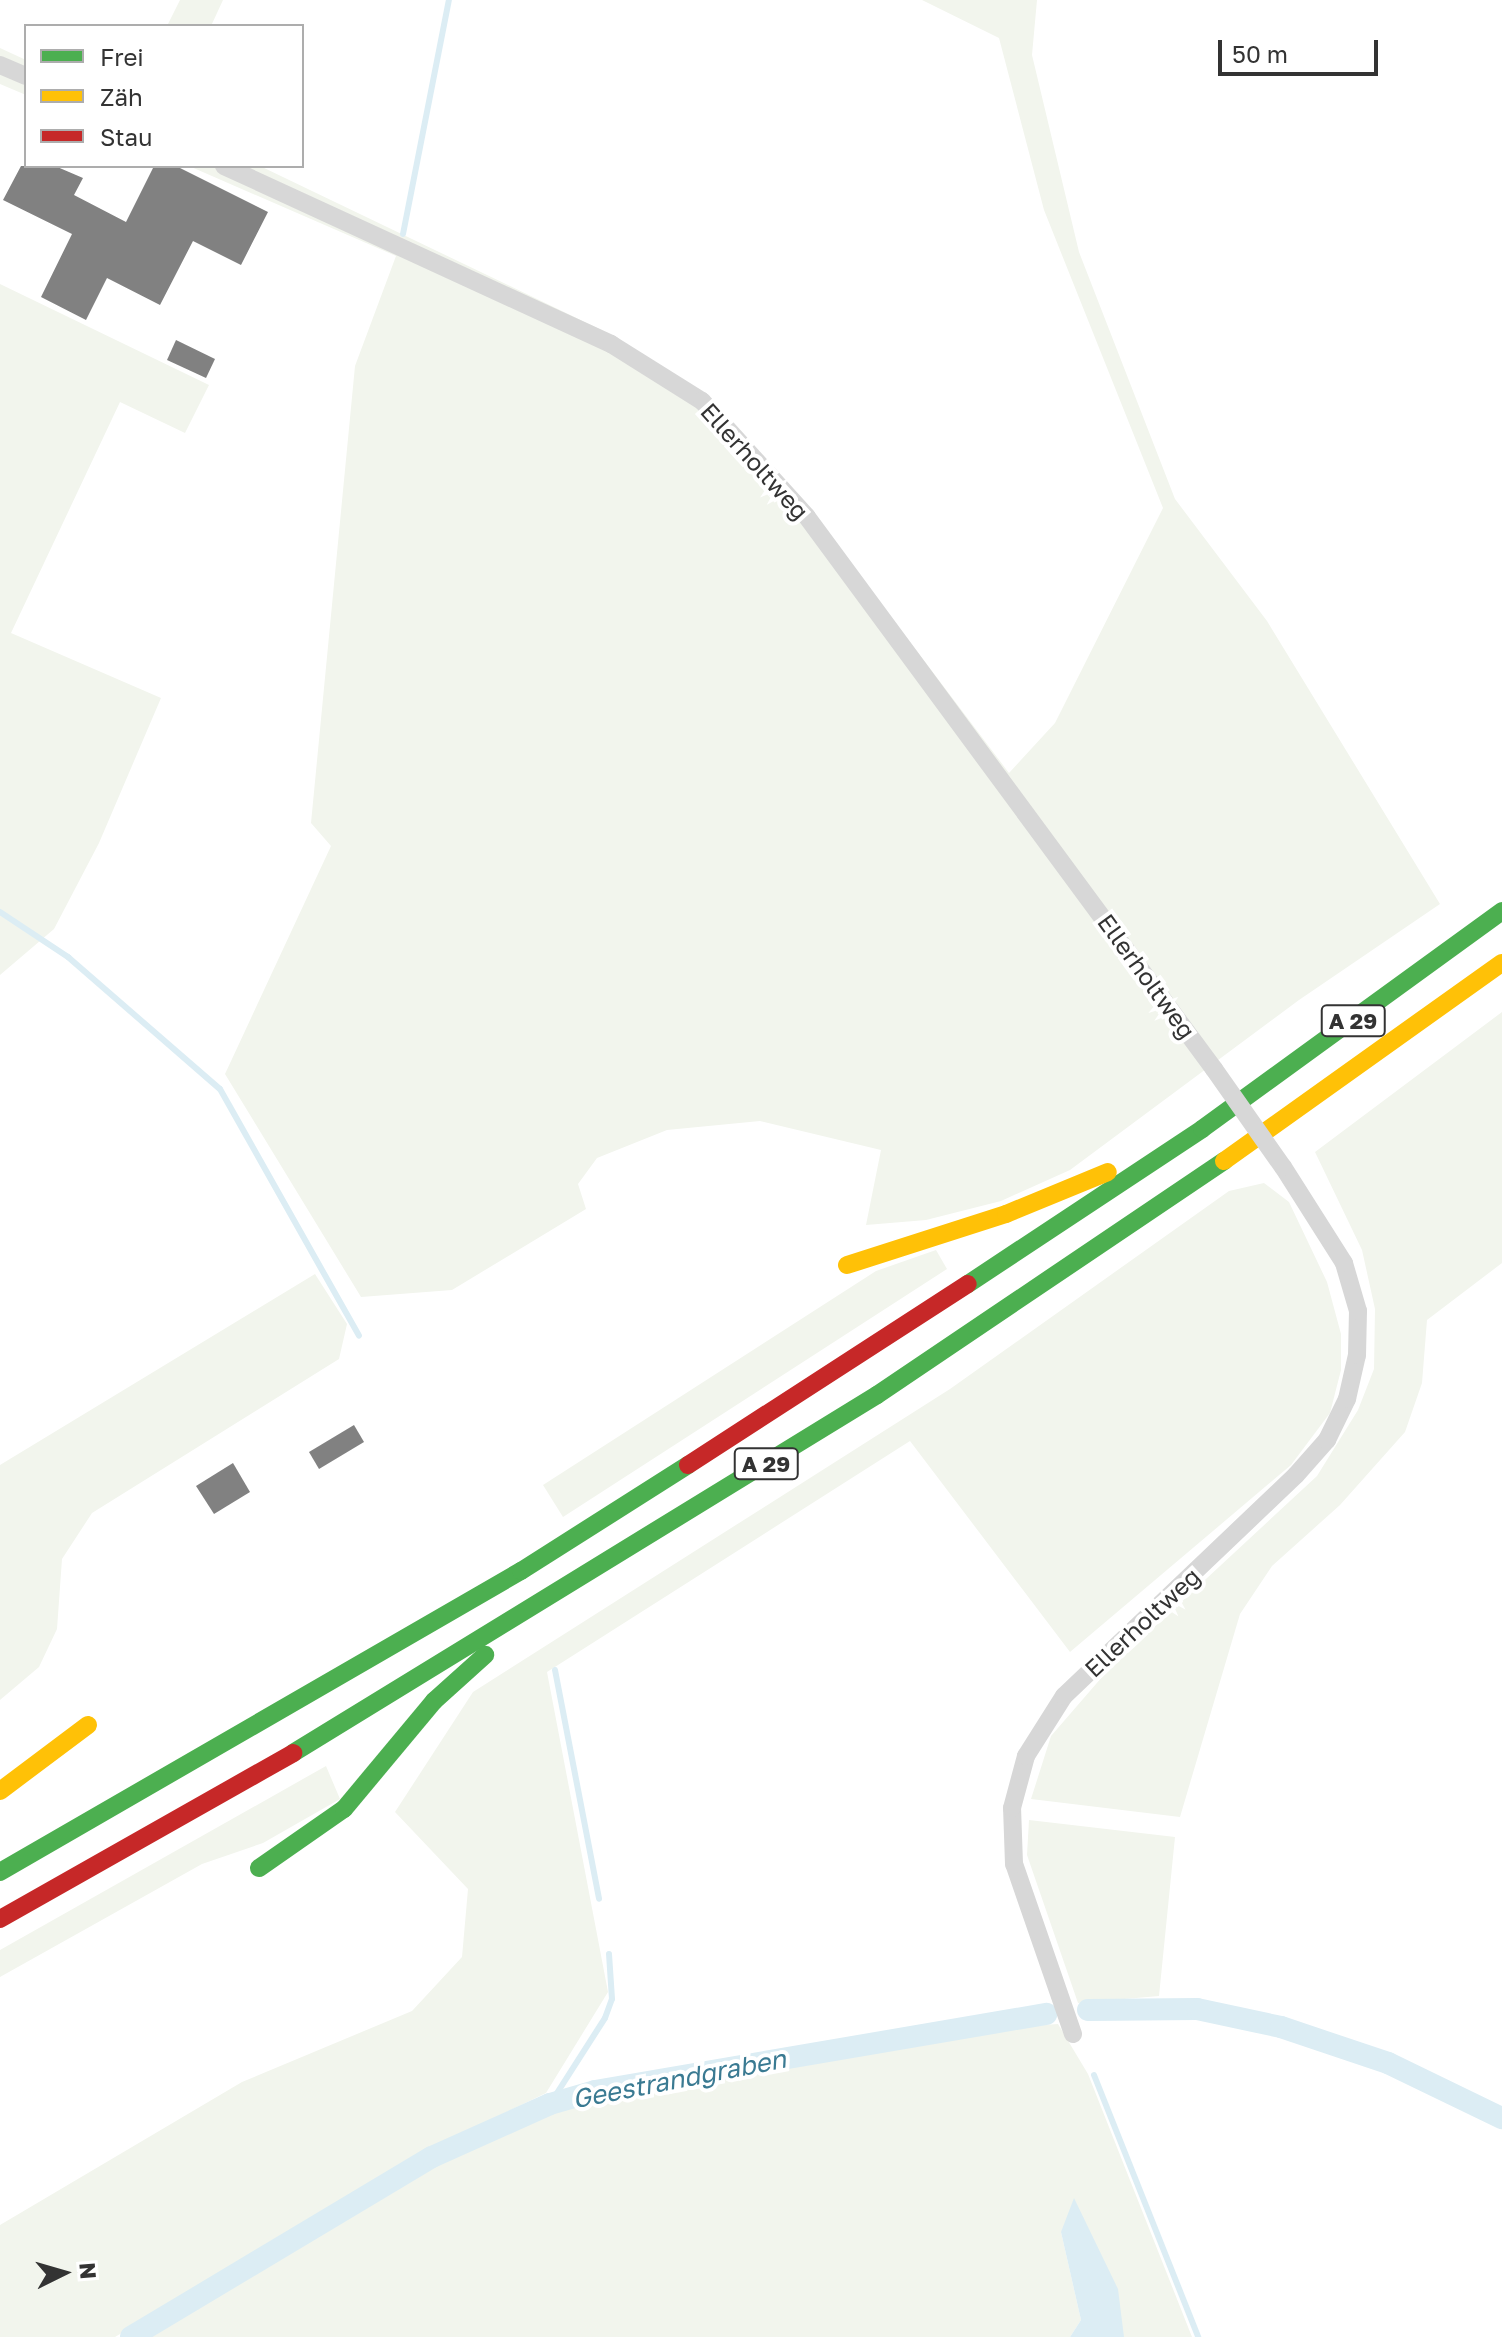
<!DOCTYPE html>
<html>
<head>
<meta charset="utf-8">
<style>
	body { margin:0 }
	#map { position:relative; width:1502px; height:2337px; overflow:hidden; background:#fff; font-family:"Golos Text",sans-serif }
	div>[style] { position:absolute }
	.green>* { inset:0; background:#f2f5ed }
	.water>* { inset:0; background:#dcedf4 }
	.stream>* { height:6px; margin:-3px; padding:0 3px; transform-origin:3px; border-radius:3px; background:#dcedf4 }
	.canal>* { height:22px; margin:-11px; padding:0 11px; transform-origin:11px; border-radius:11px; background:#dcedf4 }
	.building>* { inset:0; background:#818181 }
	.street>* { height:18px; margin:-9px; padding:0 9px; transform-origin:9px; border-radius:9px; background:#d7d7d7 }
	.fast>* { height:18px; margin:-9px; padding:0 9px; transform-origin:9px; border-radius:9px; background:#4caf50 }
	.slow>* { height:18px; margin:-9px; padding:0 9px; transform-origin:9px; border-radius:9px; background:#ffc107 }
	.jam>* { height:18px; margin:-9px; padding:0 9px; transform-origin:9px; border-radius:9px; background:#c62828 }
	.street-bridge>* { height:18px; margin:-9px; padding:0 9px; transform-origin:9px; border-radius:9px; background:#d7d7d7 }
	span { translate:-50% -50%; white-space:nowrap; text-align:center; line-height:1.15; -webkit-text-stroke:8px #fff; paint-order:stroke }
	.shield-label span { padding:2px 6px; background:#fff; border:2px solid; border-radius:6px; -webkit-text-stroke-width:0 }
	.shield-label { font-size:22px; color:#333; font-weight:700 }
	.street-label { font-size:24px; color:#333 }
	.water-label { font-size:26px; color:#3a7a92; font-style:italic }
	.legend { position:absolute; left:24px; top:24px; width:280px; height:144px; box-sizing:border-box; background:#fff; border:2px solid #adadad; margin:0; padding:10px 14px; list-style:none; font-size:24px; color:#333 }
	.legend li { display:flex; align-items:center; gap:16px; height:40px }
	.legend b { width:40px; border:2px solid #adadad }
	.north { position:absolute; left:24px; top:2233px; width:80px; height:80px; -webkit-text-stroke:6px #fff; paint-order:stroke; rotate:85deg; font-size:22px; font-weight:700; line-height:32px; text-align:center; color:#333 }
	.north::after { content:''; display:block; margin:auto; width:28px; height:36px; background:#333; clip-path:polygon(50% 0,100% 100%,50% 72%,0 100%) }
	.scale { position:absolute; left:1218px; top:40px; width:160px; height:36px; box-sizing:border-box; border:4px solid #333; border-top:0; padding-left:10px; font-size:24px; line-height:28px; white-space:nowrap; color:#333; -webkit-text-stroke:6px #fff; paint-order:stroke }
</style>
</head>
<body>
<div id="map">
	<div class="green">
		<div style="clip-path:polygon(180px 0,223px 0,211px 26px,167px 26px)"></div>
		<div style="clip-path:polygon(922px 0,1037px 0,1032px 55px,1079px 252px,1175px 499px,1267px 621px,1440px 904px,1299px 1000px,1070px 1170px,1001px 1201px,926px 1220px,866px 1225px,881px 1150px,760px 1121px,667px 1130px,597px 1158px,578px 1184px,586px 1209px,452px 1290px,361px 1297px,225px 1074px,331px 846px,311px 823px,355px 366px,396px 256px,189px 166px,260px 166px,616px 337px,706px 397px,879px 601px,1009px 773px,1055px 723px,1163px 508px,1044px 210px,999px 38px)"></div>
		<div style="clip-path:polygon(0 48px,26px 60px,26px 95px,0 84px)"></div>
		<div style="clip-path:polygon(0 284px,209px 385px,185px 433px,120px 402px,11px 633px,161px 698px,99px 843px,54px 929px,0 975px)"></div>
		<div style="clip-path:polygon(1502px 1012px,1502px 1263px,1427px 1320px,1422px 1383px,1405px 1432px,1340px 1505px,1272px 1566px,1240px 1614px,1180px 1817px,1031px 1799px,1051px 1736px,1109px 1669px,1317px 1476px,1358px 1410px,1374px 1369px,1375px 1309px,1362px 1250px,1315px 1152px)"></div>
		<div style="clip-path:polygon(1264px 1183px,1289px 1202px,1327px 1282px,1341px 1334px,1341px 1370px,1330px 1413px,1291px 1465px,1070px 1652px,910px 1441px,547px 1672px,608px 1992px,546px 2093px,434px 2147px,115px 2337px,0 2337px,0 2225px,242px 2082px,412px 2011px,462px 1957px,468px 1889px,395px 1812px,473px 1692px,950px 1389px,1229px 1191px)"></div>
		<div style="clip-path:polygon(936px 1250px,947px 1269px,563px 1517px,543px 1485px,876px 1271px)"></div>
		<div style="clip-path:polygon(315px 1274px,347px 1324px,339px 1359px,92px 1513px,62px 1559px,57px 1629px,39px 1667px,0 1700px,0 1465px)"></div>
		<div style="clip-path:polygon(326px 1766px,340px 1799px,263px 1843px,202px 1864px,0 1977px,0 1950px)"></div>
		<div style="clip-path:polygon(1029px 1820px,1175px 1837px,1159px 1996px,1078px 2003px,1027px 1855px)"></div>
		<div style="clip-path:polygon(1058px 2024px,1088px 2074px,1192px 2337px,1124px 2337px,1061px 2232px,1081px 2320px,1070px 2337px,148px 2337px,432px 2166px,548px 2111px,597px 2095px,1003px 2028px)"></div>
	</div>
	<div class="water">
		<div style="clip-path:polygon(1074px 2198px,1118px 2289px,1124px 2337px,1070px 2337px,1081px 2320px,1061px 2232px)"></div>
	</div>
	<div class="stream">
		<div style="left:403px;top:234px;width:238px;rotate:-78.9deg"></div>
		<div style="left:0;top:912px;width:82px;rotate:33.5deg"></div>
		<div style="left:68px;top:957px;width:201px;rotate:41deg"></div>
		<div style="left:220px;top:1089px;width:283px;rotate:60.6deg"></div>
		<div style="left:555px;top:1670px;width:233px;rotate:79.1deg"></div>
		<div style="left:1094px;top:2075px;width:282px;rotate:68.3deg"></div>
		<div style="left:550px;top:2104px;width:102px;rotate:-57.4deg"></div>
		<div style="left:605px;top:2018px;width:20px;rotate:-70deg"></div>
		<div style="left:612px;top:1999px;width:45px;rotate:-93.8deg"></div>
	</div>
	<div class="canal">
		<div style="left:1088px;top:2010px;width:109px;rotate:-0.5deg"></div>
		<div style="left:1197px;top:2009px;width:86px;rotate:12.1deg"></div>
		<div style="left:1281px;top:2027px;width:113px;rotate:18.6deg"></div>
		<div style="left:1388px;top:2063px;width:127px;rotate:25.8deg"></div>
		<div style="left:131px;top:2337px;width:351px;rotate:-30.9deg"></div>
		<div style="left:432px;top:2157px;width:129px;rotate:-24.2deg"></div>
		<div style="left:550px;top:2104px;width:47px;rotate:-16.1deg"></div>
		<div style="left:595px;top:2091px;width:458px;rotate:-9.7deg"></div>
	</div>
	<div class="building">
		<div style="clip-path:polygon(21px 166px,55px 166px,83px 178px,74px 195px,126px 222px,154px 166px,176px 166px,268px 212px,241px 265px,193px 241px,160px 305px,107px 278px,86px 320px,41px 297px,72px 234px,3px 200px)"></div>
		<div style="clip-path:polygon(176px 340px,215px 359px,206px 378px,167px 360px)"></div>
		<div style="clip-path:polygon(354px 1425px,364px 1442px,319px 1469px,309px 1452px)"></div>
		<div style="clip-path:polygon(233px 1463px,250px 1492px,214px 1514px,196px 1486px)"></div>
	</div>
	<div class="street">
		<div style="left:0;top:65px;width:28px;rotate:23deg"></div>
		<div style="left:224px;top:166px;width:426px;rotate:24.7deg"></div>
		<div style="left:611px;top:344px;width:107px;rotate:32.1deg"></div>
		<div style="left:702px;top:401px;width:156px;rotate:47.8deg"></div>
		<div style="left:807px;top:517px;width:686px;rotate:53.6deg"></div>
		<div style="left:1073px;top:2034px;width:180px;rotate:-109.1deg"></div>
		<div style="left:1014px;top:1864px;width:56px;rotate:-92deg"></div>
		<div style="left:1012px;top:1808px;width:54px;rotate:-74.9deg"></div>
		<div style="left:1026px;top:1756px;width:71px;rotate:-57.7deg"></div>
		<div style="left:1064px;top:1696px;width:320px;rotate:-43.6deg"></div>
		<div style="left:1296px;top:1475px;width:47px;rotate:-48.5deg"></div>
		<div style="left:1327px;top:1440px;width:46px;rotate:-64deg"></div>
		<div style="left:1347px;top:1399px;width:45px;rotate:-77.2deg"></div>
		<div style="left:1357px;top:1355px;width:44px;rotate:-88.7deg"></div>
		<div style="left:1358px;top:1311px;width:50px;rotate:-106.3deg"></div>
		<div style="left:1344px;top:1263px;width:114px;rotate:-122.4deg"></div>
	</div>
	<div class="fast">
		<div style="left:968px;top:1284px;width:281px;rotate:-33.5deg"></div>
		<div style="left:1202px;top:1129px;width:371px;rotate:-36deg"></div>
		<div style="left:293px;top:1753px;width:685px;rotate:-31.51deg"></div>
		<div style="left:877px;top:1395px;width:419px;rotate:-34deg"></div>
		<div style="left:259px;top:1868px;width:103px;rotate:-34.8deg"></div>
		<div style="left:344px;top:1809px;width:141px;rotate:-50.2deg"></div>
		<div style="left:434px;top:1701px;width:69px;rotate:-42deg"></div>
		<div style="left:0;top:1872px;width:602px;rotate:-30.02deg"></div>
		<div style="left:521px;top:1571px;width:198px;rotate:-32.4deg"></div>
	</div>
	<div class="slow">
		<div style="left:1224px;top:1161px;width:341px;rotate:-35.5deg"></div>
		<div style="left:847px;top:1265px;width:167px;rotate:-17.8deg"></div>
		<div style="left:1006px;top:1214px;width:110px;rotate:-22.4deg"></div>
		<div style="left:0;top:1791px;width:110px;rotate:-36.9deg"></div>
	</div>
	<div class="jam">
		<div style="left:688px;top:1465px;width:333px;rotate:-32.9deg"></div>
		<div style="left:0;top:1919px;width:337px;rotate:-29.5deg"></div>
	</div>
	<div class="street-bridge">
		<div style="left:1214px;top:1069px;width:120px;rotate:54.9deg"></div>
	</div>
	<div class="shield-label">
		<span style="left:1353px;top:1021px">A 29</span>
		<span style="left:766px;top:1464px">A 29</span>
	</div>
	<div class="street-label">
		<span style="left:755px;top:461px;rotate:48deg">Ellerholtweg</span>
		<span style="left:1147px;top:976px;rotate:54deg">Ellerholtweg</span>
		<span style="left:1142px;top:1622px;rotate:-43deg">Ellerholtweg</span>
	</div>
	<div class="water-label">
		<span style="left:679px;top:2079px;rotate:-11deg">Geestrandgraben</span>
	</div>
	<ul class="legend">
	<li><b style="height:10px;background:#4caf50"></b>Frei</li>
	<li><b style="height:10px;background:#ffc107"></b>Zäh</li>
	<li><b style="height:10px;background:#c62828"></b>Stau</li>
	</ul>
	<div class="north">N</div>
	<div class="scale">50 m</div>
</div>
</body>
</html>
